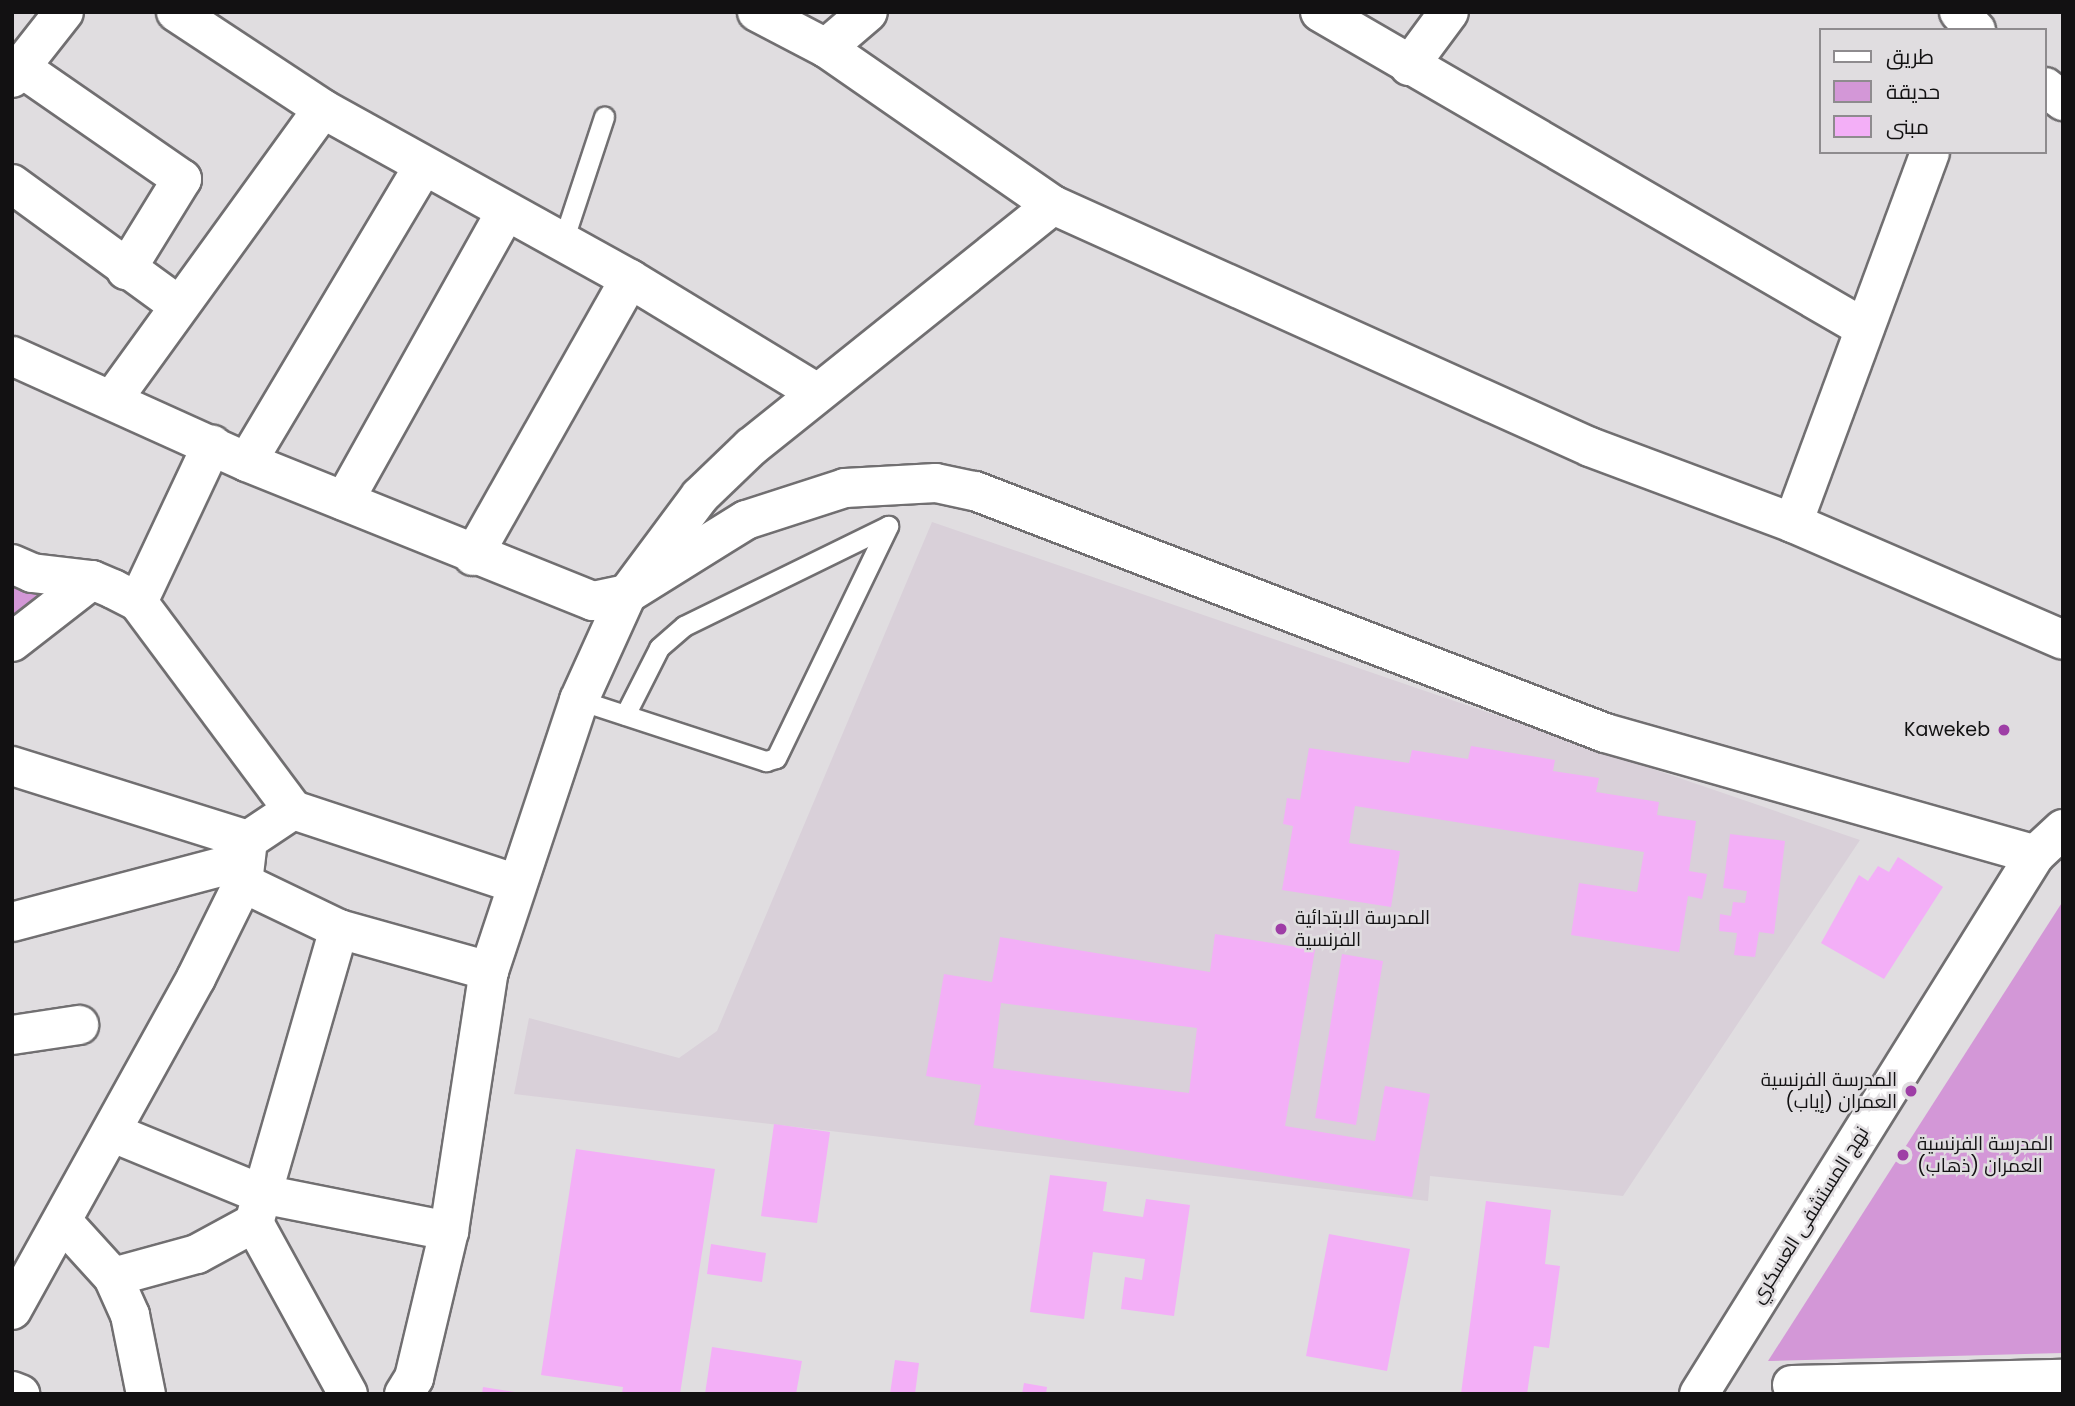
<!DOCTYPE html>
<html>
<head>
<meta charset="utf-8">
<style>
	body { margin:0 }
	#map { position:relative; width:2075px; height:1406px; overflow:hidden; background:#e0dde0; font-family:Poppins,Cairo,sans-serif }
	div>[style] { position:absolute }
	.built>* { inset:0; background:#d9d0d9 }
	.green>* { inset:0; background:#d397d7 }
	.building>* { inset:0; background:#f3aff7 }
	.roads { filter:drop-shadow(2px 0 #716f71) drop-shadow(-2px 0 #716f71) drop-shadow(0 2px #716f71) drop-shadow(0 -2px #716f71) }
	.lane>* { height:19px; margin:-9.5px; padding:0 9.5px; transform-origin:9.5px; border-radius:9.5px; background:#fff }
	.street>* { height:38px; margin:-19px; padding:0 19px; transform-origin:19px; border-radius:19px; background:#fff }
	.secondary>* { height:38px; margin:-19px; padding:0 19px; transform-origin:19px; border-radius:19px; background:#fff }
	.dots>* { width:19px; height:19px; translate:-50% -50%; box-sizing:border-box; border:4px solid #e0dde0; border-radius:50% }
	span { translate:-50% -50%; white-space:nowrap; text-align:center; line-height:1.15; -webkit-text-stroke:5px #e0dde0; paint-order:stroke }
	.poi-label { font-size:19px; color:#121112 }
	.right { translate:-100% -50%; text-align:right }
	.left { translate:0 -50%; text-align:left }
	.street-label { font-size:19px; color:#121112 }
	.frame { position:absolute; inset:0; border:14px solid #121112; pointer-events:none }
	.legend { position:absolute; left:1819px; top:28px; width:228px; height:126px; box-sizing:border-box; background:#e0dde0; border:2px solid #8e8b8e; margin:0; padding:9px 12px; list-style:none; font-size:21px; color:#121112 }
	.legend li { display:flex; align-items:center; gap:14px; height:35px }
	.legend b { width:35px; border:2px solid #8e8b8e }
</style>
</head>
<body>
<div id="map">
	<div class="built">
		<div style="clip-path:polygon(932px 522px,1860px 840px,1623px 1196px,1430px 1176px,1428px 1201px,514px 1094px,529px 1018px,679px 1058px,717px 1031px)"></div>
	</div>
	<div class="green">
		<div style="clip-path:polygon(12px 569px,85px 576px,12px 633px)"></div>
		<div style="clip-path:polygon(2063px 901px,2063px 1353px,1768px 1361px)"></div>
	</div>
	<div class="building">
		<div style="clip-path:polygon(1471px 746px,1555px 760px,1553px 771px,1599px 778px,1596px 792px,1659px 802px,1657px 815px,1696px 821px,1689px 871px,1707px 874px,1702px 899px,1688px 896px,1679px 952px,1571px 935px,1579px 883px,1637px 892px,1644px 852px,1355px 806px,1349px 843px,1400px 851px,1391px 907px,1282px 890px,1293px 826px,1283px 824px,1287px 798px,1300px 800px,1309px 748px,1409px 763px,1412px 750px,1468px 759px)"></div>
		<div style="clip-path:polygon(1730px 834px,1785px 841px,1774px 934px,1759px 932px,1755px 957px,1734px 955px,1737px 933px,1719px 931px,1720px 914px,1731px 916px,1733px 902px,1745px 903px,1747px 891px,1723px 888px)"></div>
		<div style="clip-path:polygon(1898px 857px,1943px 887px,1884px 979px,1821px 943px,1859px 875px,1868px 881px,1878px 866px,1889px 872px)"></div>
		<div style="clip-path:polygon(evenodd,1215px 934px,1315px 950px,1285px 1126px,1375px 1141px,1385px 1086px,1430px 1094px,1412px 1197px,974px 1125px,981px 1085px,926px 1076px,944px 974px,992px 982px,1000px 937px,1210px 972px,1215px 934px,1001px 1003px,1197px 1028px,1189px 1093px,993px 1068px,1001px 1003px)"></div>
		<div style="clip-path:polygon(1342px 954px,1383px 961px,1356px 1125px,1315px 1118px)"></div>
		<div style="clip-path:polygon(774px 1124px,830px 1132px,817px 1223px,761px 1216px)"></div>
		<div style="clip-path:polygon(576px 1149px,715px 1169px,680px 1394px,622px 1394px,623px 1387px,541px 1375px)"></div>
		<div style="clip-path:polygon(1050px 1175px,1107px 1182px,1103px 1211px,1143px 1217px,1146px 1199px,1190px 1205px,1174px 1316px,1121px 1309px,1125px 1277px,1142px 1280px,1145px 1259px,1093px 1252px,1084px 1319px,1030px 1312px)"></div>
		<div style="clip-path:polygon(1486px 1201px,1551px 1210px,1545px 1264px,1560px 1266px,1549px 1348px,1534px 1346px,1527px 1394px,1461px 1394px)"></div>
		<div style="clip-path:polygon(1329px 1234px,1410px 1249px,1387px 1371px,1306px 1356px)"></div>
		<div style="clip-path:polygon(711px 1244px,766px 1253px,762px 1282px,707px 1274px)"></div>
		<div style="clip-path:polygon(712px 1347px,802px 1361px,796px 1394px,705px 1394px)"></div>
		<div style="clip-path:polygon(895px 1360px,919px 1363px,915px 1394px,890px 1394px)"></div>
		<div style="clip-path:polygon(1024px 1383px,1047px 1387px,1046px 1394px,1022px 1394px)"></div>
		<div style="clip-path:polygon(483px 1387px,515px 1392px,515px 1394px,482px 1394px)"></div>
	</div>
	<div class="roads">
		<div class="lane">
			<div style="left:563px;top:241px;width:131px;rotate:-71.7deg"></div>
			<div style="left:579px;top:700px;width:197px;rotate:18.1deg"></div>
			<div style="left:766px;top:761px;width:10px;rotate:-17deg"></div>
			<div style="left:776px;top:758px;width:258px;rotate:-64.2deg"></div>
			<div style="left:888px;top:526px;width:227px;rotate:153.9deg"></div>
			<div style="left:684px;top:626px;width:33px;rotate:139deg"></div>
			<div style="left:659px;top:648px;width:75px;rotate:116.9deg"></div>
		</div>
		<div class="street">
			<div style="left:176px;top:12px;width:176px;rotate:33.4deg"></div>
			<div style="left:323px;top:109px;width:351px;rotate:29deg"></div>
			<div style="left:630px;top:279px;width:218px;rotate:31.3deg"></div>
			<div style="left:757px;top:12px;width:78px;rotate:27.6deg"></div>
			<div style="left:826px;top:48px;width:276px;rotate:34.7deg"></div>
			<div style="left:1320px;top:12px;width:629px;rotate:30.15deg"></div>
			<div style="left:1959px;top:12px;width:25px;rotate:47deg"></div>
			<div style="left:826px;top:48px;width:55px;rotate:-40.6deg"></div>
			<div style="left:1409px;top:66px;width:67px;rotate:-53.5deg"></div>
			<div style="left:20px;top:67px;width:197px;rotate:34.7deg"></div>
			<div style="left:182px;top:179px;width:107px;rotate:121.6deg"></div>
			<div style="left:12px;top:78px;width:84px;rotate:-51.8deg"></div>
			<div style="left:2045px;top:87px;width:23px;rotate:38deg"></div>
			<div style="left:12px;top:184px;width:207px;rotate:36.1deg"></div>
			<div style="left:12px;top:356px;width:258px;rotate:24.3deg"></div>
			<div style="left:247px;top:462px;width:373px;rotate:21.9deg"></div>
			<div style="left:593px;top:601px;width:35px;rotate:-12deg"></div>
			<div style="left:627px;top:594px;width:140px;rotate:-31.9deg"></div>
			<div style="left:746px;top:520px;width:104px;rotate:-17.9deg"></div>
			<div style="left:845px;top:488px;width:91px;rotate:-3.1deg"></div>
			<div style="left:936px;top:483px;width:40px;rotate:12deg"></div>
			<div style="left:975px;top:491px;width:675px;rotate:21.01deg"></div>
			<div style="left:1605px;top:733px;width:447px;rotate:15.8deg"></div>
			<div style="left:112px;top:400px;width:359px;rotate:-54.1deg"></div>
			<div style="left:247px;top:462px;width:344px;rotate:-59.2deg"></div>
			<div style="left:344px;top:501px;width:330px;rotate:-60.8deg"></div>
			<div style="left:1793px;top:523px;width:395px;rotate:-69.7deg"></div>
			<div style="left:473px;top:556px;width:318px;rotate:-60.5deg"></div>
			<div style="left:12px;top:564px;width:22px;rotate:24deg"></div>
			<div style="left:32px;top:573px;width:60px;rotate:6.7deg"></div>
			<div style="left:138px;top:602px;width:174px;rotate:-64.8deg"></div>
			<div style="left:12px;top:642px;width:101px;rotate:-37.8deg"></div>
			<div style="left:92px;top:580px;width:23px;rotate:23deg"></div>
			<div style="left:113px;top:589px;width:28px;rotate:27deg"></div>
			<div style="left:138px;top:602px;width:259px;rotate:53.3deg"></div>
			<div style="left:293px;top:810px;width:233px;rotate:18.3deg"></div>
			<div style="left:12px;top:766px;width:247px;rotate:17.4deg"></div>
			<div style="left:243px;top:883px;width:106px;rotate:25.6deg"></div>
			<div style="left:339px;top:929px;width:156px;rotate:15.6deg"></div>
			<div style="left:12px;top:922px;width:239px;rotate:-14.8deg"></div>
			<div style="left:12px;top:1035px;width:68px;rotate:-8.5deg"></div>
			<div style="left:113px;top:1133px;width:161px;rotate:22.3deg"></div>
			<div style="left:262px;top:1194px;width:191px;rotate:11.2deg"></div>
			<div style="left:63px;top:1222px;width:74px;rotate:47.7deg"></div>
			<div style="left:113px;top:1277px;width:42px;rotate:65.9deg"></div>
			<div style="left:130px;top:1315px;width:81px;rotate:78.6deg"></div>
			<div style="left:254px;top:1223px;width:195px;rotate:61.2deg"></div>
			<div style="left:113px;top:1277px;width:87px;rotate:-15.3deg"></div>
			<div style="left:197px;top:1254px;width:65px;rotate:-28.5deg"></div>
			<div style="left:254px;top:1223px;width:306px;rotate:-73.9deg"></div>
			<div style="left:12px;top:1310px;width:380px;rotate:-61deg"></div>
			<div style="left:196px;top:978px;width:106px;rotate:-63.7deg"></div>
			<div style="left:243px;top:883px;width:43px;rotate:-83.4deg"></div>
			<div style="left:248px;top:840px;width:54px;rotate:-33.7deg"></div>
		</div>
		<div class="secondary">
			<div style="left:1792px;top:1385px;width:271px;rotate:-1.3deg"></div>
			<div style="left:12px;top:1391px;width:9px;rotate:21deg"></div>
			<div style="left:404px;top:1394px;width:19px;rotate:-58deg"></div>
			<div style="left:414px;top:1378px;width:151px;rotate:-76.6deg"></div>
			<div style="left:449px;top:1231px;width:263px;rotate:-81.3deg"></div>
			<div style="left:489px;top:971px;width:286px;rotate:-71.6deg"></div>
			<div style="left:579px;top:700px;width:116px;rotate:-65.6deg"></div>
			<div style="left:627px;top:594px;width:122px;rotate:-53.3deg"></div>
			<div style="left:700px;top:496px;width:71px;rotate:-43.9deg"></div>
			<div style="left:751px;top:447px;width:387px;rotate:-38.7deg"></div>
			<div style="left:1053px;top:205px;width:589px;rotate:24.26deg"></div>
			<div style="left:1590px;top:447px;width:217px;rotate:20.5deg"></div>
			<div style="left:1793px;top:523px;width:294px;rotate:23.4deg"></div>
			<div style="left:1699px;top:1394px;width:635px;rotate:-58.06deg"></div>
			<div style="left:2035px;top:855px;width:38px;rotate:-43deg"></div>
		</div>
	</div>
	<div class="dots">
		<div style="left:2004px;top:730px;background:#9e3ea6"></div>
		<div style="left:1281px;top:929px;background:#9e3ea6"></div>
		<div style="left:1911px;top:1091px;background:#9e3ea6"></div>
		<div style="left:1903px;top:1155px;background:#9e3ea6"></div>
	</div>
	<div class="poi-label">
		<span class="right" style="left:1990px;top:730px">Kawekeb</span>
		<span class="left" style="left:1295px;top:929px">المدرسة الابتدائية<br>الفرنسية</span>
		<span class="right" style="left:1897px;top:1091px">المدرسة الفرنسية<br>العمران (إياب)</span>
		<span class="left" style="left:1917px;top:1155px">المدرسة الفرنسية<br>العمران (ذهاب)</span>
	</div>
	<div class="street-label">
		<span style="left:1810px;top:1215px;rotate:-58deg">نهج المستشفى العسكري</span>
	</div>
	<div class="frame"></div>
	<ul class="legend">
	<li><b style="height:9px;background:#fff"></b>طريق</li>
	<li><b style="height:19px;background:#d397d7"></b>حديقة</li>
	<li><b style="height:19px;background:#f3aff7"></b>مبنى</li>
	</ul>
</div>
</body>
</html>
